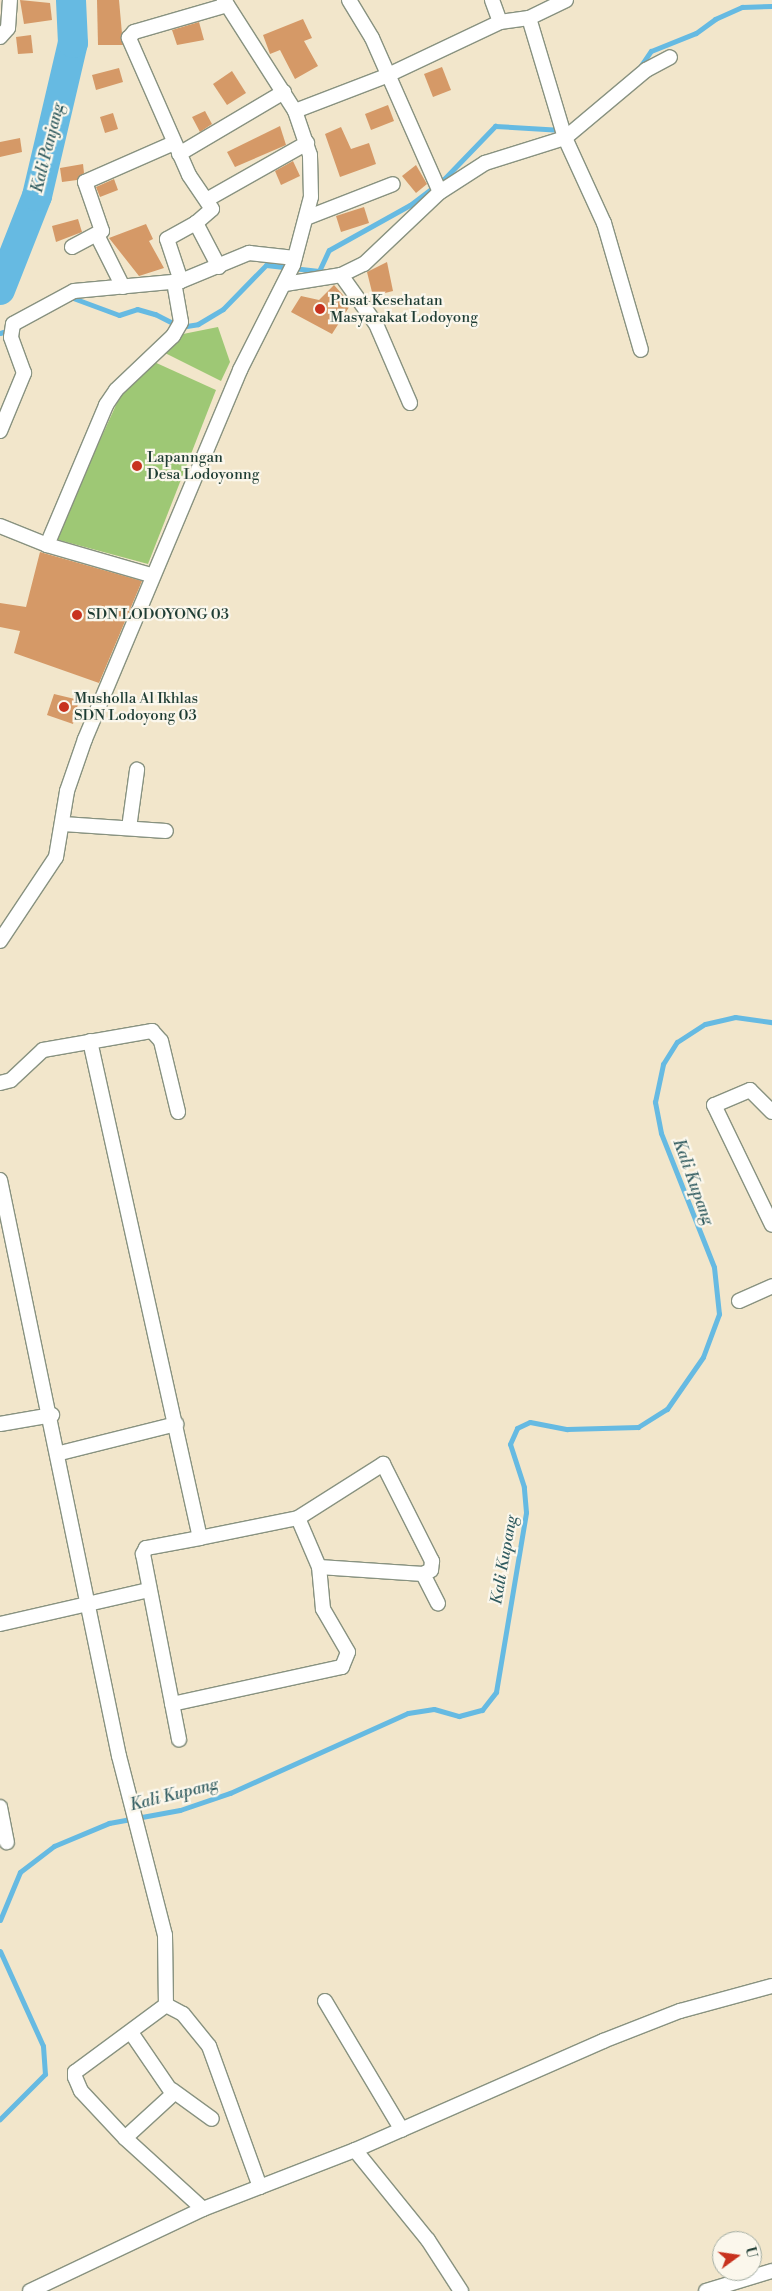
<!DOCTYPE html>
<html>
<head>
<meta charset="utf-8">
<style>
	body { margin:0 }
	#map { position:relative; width:772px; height:2291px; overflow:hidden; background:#f2e6cb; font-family:"Libre Bodoni",serif }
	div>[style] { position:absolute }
	.green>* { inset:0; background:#9ec875 }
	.stream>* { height:5px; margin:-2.5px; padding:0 2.5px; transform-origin:2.5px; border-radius:2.5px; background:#66bae2 }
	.river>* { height:30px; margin:-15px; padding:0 15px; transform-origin:15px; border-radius:15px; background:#66bae2 }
	.building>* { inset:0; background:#d59967 }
	.roads { filter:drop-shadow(1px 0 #889280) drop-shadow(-1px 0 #889280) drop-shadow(0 1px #889280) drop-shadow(0 -1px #889280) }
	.street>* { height:14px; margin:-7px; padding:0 7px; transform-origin:7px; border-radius:7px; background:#fff }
	.dots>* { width:14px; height:14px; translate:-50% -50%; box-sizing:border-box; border:2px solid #fbf7ec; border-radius:50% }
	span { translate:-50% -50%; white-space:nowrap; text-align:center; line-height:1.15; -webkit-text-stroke:4.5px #fbf7ec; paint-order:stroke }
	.poi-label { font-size:15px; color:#1f3d34 }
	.left { translate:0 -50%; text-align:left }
	.water-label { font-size:16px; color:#315c60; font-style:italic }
	.north { position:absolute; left:712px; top:2231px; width:50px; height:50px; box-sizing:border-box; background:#fbf7ec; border:1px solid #a3ada2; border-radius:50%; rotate:76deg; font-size:14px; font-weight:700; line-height:20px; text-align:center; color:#1f3d34 }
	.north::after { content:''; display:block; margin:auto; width:18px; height:22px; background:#c8321e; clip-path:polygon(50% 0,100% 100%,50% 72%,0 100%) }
</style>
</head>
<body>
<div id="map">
	<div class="green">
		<div style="clip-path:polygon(218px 327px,230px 362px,221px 381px,163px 352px,183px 334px)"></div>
		<div style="clip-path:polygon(152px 361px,216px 390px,148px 564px,55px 539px,121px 394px)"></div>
	</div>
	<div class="stream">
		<div style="left:638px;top:70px;width:23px;rotate:-56deg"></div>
		<div style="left:651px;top:51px;width:48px;rotate:-21.8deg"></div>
		<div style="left:696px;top:33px;width:24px;rotate:-36deg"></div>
		<div style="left:715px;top:19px;width:30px;rotate:-24deg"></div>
		<div style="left:742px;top:7px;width:30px;rotate:-2deg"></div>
		<div style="left:73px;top:298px;width:49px;rotate:20.3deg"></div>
		<div style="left:119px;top:315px;width:19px;rotate:-18deg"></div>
		<div style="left:137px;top:309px;width:19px;rotate:16deg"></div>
		<div style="left:155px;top:314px;width:28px;rotate:27deg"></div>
		<div style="left:180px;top:327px;width:18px;rotate:-9deg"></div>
		<div style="left:198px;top:324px;width:29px;rotate:-31deg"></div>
		<div style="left:223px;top:309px;width:62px;rotate:-45.7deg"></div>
		<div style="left:266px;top:265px;width:53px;rotate:6.5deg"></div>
		<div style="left:319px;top:271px;width:23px;rotate:-65deg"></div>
		<div style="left:329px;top:250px;width:93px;rotate:-29.1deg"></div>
		<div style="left:410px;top:205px;width:43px;rotate:-37.4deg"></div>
		<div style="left:444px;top:179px;width:74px;rotate:-46.1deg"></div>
		<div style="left:495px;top:126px;width:67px;rotate:3.4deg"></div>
		<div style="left:0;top:333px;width:9px;rotate:-18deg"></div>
		<div style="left:0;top:1920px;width:52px;rotate:-67.4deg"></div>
		<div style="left:20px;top:1872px;width:43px;rotate:-37.4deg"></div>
		<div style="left:54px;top:1846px;width:60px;rotate:-22.7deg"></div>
		<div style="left:109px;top:1823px;width:72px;rotate:-10.4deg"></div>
		<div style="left:180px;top:1810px;width:53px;rotate:-18.8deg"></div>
		<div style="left:230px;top:1793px;width:195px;rotate:-24.2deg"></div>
		<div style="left:408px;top:1713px;width:26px;rotate:-9deg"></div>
		<div style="left:434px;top:1709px;width:26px;rotate:16deg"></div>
		<div style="left:459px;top:1716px;width:24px;rotate:-15deg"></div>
		<div style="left:482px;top:1710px;width:23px;rotate:-52deg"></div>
		<div style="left:496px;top:1692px;width:182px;rotate:-80.5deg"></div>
		<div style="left:526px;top:1512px;width:25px;rotate:-95deg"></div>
		<div style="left:524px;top:1487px;width:45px;rotate:-108deg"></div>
		<div style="left:510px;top:1444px;width:17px;rotate:-66deg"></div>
		<div style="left:517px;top:1428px;width:14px;rotate:-25deg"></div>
		<div style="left:530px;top:1422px;width:38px;rotate:11deg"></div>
		<div style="left:567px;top:1429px;width:71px;rotate:-1.6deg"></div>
		<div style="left:638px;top:1427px;width:34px;rotate:-32deg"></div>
		<div style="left:667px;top:1409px;width:63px;rotate:-55.3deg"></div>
		<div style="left:703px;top:1357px;width:46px;rotate:-69.6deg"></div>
		<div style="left:719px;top:1314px;width:47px;rotate:-96.1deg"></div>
		<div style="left:714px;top:1267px;width:144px;rotate:-111.6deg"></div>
		<div style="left:661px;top:1133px;width:32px;rotate:-101deg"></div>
		<div style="left:655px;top:1102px;width:39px;rotate:-78deg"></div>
		<div style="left:663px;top:1064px;width:26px;rotate:-58deg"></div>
		<div style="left:677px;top:1042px;width:33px;rotate:-33deg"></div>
		<div style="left:705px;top:1024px;width:31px;rotate:-13deg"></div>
		<div style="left:735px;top:1017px;width:37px;rotate:8deg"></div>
		<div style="left:0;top:1951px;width:104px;rotate:65.6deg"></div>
		<div style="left:43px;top:2046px;width:28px;rotate:86deg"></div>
		<div style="left:45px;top:2074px;width:64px;rotate:135deg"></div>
	</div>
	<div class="river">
		<div style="left:0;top:290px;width:101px;rotate:-68.5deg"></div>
		<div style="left:37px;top:196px;width:157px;rotate:-76.8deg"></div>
		<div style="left:73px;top:43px;width:43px;rotate:-92.7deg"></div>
	</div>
	<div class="building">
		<div style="clip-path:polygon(20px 0,50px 3px,52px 20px,24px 24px)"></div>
		<div style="clip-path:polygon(97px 0,119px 0,123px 45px,98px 45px)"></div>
		<div style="clip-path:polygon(303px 19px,312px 38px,304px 41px,318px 66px,295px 79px,280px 50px,270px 54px,263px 35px)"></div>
		<div style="clip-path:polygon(199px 22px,204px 40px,177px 45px,172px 30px)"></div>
		<div style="clip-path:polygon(31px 35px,33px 53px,18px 54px,16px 37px)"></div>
		<div style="clip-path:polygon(442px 67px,451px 90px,433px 97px,424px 74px)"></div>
		<div style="clip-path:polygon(119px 68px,123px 82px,96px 90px,92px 75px)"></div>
		<div style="clip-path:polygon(232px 71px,246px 93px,227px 105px,213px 84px)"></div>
		<div style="clip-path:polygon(388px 105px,394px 121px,371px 130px,365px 114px)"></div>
		<div style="clip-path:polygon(205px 111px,212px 124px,200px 132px,192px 117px)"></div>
		<div style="clip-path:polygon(113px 113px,118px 129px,105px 133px,100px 117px)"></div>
		<div style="clip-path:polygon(280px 126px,286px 145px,235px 167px,227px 152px)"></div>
		<div style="clip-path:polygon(341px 127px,351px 149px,369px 143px,376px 164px,340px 177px,325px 134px)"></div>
		<div style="clip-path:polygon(20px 138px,22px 152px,0 157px,0 142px)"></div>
		<div style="clip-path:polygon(293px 161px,300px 176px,281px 185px,275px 171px)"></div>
		<div style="clip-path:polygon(83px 164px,84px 173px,77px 180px,62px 182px,60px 168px)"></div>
		<div style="clip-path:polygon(416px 165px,427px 184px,416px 193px,402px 176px)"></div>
		<div style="clip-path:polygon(114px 179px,118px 190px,100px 197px,96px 187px)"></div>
		<div style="clip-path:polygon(364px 207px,369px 223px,341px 232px,336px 216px)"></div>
		<div style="clip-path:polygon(78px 219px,82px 232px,56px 242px,52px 226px)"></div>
		<div style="clip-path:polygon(146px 224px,153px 239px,149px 241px,164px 268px,139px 276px,109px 238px)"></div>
		<div style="clip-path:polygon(387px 262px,393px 291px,373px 296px,367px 272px)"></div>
		<div style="clip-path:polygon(334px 285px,351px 304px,332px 334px,291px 312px,301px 296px,319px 300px)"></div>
		<div style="clip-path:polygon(40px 552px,142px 581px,99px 683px,14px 653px,20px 631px,0 627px,0 603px,26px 607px)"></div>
		<div style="clip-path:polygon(54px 694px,79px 700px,73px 724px,47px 715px)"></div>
	</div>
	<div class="roads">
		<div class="street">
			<div style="left:349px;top:0;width:44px;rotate:58.8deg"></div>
			<div style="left:372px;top:38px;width:168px;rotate:66.2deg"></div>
			<div style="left:492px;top:0;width:23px;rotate:70deg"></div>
			<div style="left:529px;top:18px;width:125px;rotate:73.3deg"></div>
			<div style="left:565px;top:138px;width:94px;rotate:65.4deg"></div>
			<div style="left:604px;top:223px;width:132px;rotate:73.8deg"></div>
			<div style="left:0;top:37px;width:12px;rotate:-48deg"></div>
			<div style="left:8px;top:28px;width:28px;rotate:-86deg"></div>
			<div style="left:295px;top:111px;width:97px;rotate:-21deg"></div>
			<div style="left:386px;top:76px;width:126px;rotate:-25.3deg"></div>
			<div style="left:500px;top:22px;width:29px;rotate:-8deg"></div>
			<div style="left:529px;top:18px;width:41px;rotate:-25.9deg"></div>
			<div style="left:179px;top:154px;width:122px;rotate:-30.6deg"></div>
			<div style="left:208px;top:199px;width:114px;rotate:-29.5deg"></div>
			<div style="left:306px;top:218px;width:93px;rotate:-21.3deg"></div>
			<div style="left:98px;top:237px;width:56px;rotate:63.4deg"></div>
			<div style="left:72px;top:247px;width:34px;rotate:-28deg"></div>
			<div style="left:102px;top:231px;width:52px;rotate:-109.1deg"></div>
			<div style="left:85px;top:182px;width:97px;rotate:-23.7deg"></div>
			<div style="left:219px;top:267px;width:50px;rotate:-117.6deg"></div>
			<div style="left:196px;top:223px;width:21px;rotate:-41deg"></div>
			<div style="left:212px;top:209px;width:41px;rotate:-124.1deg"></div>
			<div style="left:189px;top:175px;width:150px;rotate:-113.7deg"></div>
			<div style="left:129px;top:38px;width:8px;rotate:-50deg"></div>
			<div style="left:134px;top:32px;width:97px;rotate:-16.2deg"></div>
			<div style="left:341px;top:275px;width:60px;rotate:54.5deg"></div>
			<div style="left:376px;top:324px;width:86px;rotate:66.7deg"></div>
			<div style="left:181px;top:281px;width:44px;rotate:-108.4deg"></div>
			<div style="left:167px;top:239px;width:33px;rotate:-29deg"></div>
			<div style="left:285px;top:284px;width:57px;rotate:-9.1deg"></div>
			<div style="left:341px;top:275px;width:25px;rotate:-26deg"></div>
			<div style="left:364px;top:264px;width:105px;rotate:-43.5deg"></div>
			<div style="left:440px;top:192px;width:54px;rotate:-32.8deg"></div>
			<div style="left:485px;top:163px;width:84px;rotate:-17.4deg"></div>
			<div style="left:565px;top:138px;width:106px;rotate:-40deg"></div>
			<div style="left:646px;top:70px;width:27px;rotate:-28deg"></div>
			<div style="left:0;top:431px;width:63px;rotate:-67.5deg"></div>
			<div style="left:24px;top:373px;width:38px;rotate:-110deg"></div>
			<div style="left:11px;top:337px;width:13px;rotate:-81deg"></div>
			<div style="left:13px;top:324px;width:69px;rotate:-28.4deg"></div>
			<div style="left:74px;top:291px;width:107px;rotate:-5.3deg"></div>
			<div style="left:181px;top:281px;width:74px;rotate:-22.4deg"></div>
			<div style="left:249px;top:253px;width:46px;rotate:6.2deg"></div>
			<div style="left:0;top:526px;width:51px;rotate:22deg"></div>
			<div style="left:47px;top:545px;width:108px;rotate:16.1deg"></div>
			<div style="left:47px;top:545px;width:152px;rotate:-67.1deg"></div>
			<div style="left:106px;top:405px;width:18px;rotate:-56deg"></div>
			<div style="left:116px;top:390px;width:79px;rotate:-43.5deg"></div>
			<div style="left:173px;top:336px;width:16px;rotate:-60deg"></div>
			<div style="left:181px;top:322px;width:41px;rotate:-99.9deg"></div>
			<div style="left:63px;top:824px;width:103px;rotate:3.9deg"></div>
			<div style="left:129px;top:828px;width:59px;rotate:-82.1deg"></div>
			<div style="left:0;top:941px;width:101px;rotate:-56.3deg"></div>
			<div style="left:56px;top:857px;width:67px;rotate:-80.5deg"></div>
			<div style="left:67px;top:791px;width:55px;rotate:-70.9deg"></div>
			<div style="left:85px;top:739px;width:400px;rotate:-67.2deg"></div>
			<div style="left:240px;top:370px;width:118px;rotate:-63.2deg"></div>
			<div style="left:293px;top:265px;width:70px;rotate:-75.2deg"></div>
			<div style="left:311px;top:197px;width:42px;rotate:-91.4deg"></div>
			<div style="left:310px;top:155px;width:46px;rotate:-108.8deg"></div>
			<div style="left:295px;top:111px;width:132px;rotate:-122.6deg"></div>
			<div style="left:90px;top:1041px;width:509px;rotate:77.52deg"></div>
			<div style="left:200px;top:1538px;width:55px;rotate:169.5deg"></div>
			<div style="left:146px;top:1548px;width:7px;rotate:117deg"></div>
			<div style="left:143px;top:1554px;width:189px;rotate:79deg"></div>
			<div style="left:0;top:1083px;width:11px;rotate:-15deg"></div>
			<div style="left:11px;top:1080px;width:44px;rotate:-43.2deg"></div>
			<div style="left:43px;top:1050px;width:111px;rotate:-9.9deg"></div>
			<div style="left:152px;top:1031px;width:13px;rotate:48deg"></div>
			<div style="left:161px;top:1041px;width:73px;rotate:76.5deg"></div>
			<div style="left:772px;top:1112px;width:31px;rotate:-135deg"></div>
			<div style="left:750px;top:1090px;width:39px;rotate:157deg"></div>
			<div style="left:714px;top:1105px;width:133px;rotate:64.2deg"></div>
			<div style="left:0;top:1180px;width:588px;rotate:78.33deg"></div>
			<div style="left:119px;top:1756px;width:185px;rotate:75.6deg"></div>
			<div style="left:165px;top:1935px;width:70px;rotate:89.2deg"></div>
			<div style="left:166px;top:2005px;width:113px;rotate:143.6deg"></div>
			<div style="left:75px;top:2072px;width:5px;rotate:90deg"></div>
			<div style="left:75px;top:2077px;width:15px;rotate:67deg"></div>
			<div style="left:81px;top:2091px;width:64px;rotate:46.9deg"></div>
			<div style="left:125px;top:2138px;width:105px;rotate:42.3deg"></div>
			<div style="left:739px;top:1301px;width:36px;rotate:-24deg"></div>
			<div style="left:0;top:1424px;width:53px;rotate:-9.8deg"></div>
			<div style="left:60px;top:1453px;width:120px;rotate:-14deg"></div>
			<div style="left:298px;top:1518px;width:101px;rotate:-32.4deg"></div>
			<div style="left:383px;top:1464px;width:109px;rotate:63.2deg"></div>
			<div style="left:432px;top:1561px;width:9px;rotate:96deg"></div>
			<div style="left:431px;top:1570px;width:9px;rotate:153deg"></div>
			<div style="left:423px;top:1574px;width:104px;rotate:-176.1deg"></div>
			<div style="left:423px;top:1574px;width:33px;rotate:63deg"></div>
			<div style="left:0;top:1624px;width:152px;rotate:-12.9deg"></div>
			<div style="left:172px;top:1704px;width:174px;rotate:-12.3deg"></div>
			<div style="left:342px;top:1667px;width:16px;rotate:-68deg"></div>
			<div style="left:348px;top:1652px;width:50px;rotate:-120.2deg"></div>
			<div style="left:323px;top:1609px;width:42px;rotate:-95.4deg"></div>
			<div style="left:319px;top:1567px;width:53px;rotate:-113.2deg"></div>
			<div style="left:298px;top:1518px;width:100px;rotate:168.5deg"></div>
			<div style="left:0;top:1807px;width:36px;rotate:79deg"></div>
			<div style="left:325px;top:2001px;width:150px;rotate:59.2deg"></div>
			<div style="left:166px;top:2005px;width:19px;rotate:28deg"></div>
			<div style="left:183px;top:2014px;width:41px;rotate:50.9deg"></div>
			<div style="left:209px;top:2046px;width:150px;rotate:70.1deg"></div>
			<div style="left:172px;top:2090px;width:49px;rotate:35.9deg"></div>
			<div style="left:125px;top:2138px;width:65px;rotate:-42.5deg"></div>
			<div style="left:173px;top:2094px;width:73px;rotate:-124.3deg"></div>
			<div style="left:355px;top:2150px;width:116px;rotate:51deg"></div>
			<div style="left:428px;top:2240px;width:61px;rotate:57.1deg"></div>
			<div style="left:30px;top:2291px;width:191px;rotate:-25.4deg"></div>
			<div style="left:203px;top:2209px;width:163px;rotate:-21.2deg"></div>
			<div style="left:355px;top:2150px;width:271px;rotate:-23.7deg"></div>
			<div style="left:603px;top:2041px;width:83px;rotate:-21.3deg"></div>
			<div style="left:680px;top:2011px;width:95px;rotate:-15.2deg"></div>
			<div style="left:706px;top:2291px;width:69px;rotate:-16.9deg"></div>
		</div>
	</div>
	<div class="dots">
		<div style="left:320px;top:309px;background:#c8321e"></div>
		<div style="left:137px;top:466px;background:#c8321e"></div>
		<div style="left:77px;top:615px;background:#c8321e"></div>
		<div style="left:64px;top:707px;background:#c8321e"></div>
	</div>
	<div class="poi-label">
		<span class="left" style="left:330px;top:309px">Pusat Kesehatan<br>Masyarakat Lodoyong</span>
		<span class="left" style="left:147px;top:466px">Lapanngan<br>Desa Lodoyonng</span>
		<span class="left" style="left:87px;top:615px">SDN LODOYONG 03</span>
		<span class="left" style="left:74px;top:707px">Musholla Al Ikhlas<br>SDN Lodoyong 03</span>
	</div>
	<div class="water-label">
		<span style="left:48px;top:148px;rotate:-76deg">Kali Panjang</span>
		<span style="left:693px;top:1182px;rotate:70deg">Kali Kupang</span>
		<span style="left:504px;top:1560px;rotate:-80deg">Kali Kupang</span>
		<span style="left:174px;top:1795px;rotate:-14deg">Kali Kupang</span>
	</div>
	<div class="north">U</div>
</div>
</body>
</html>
